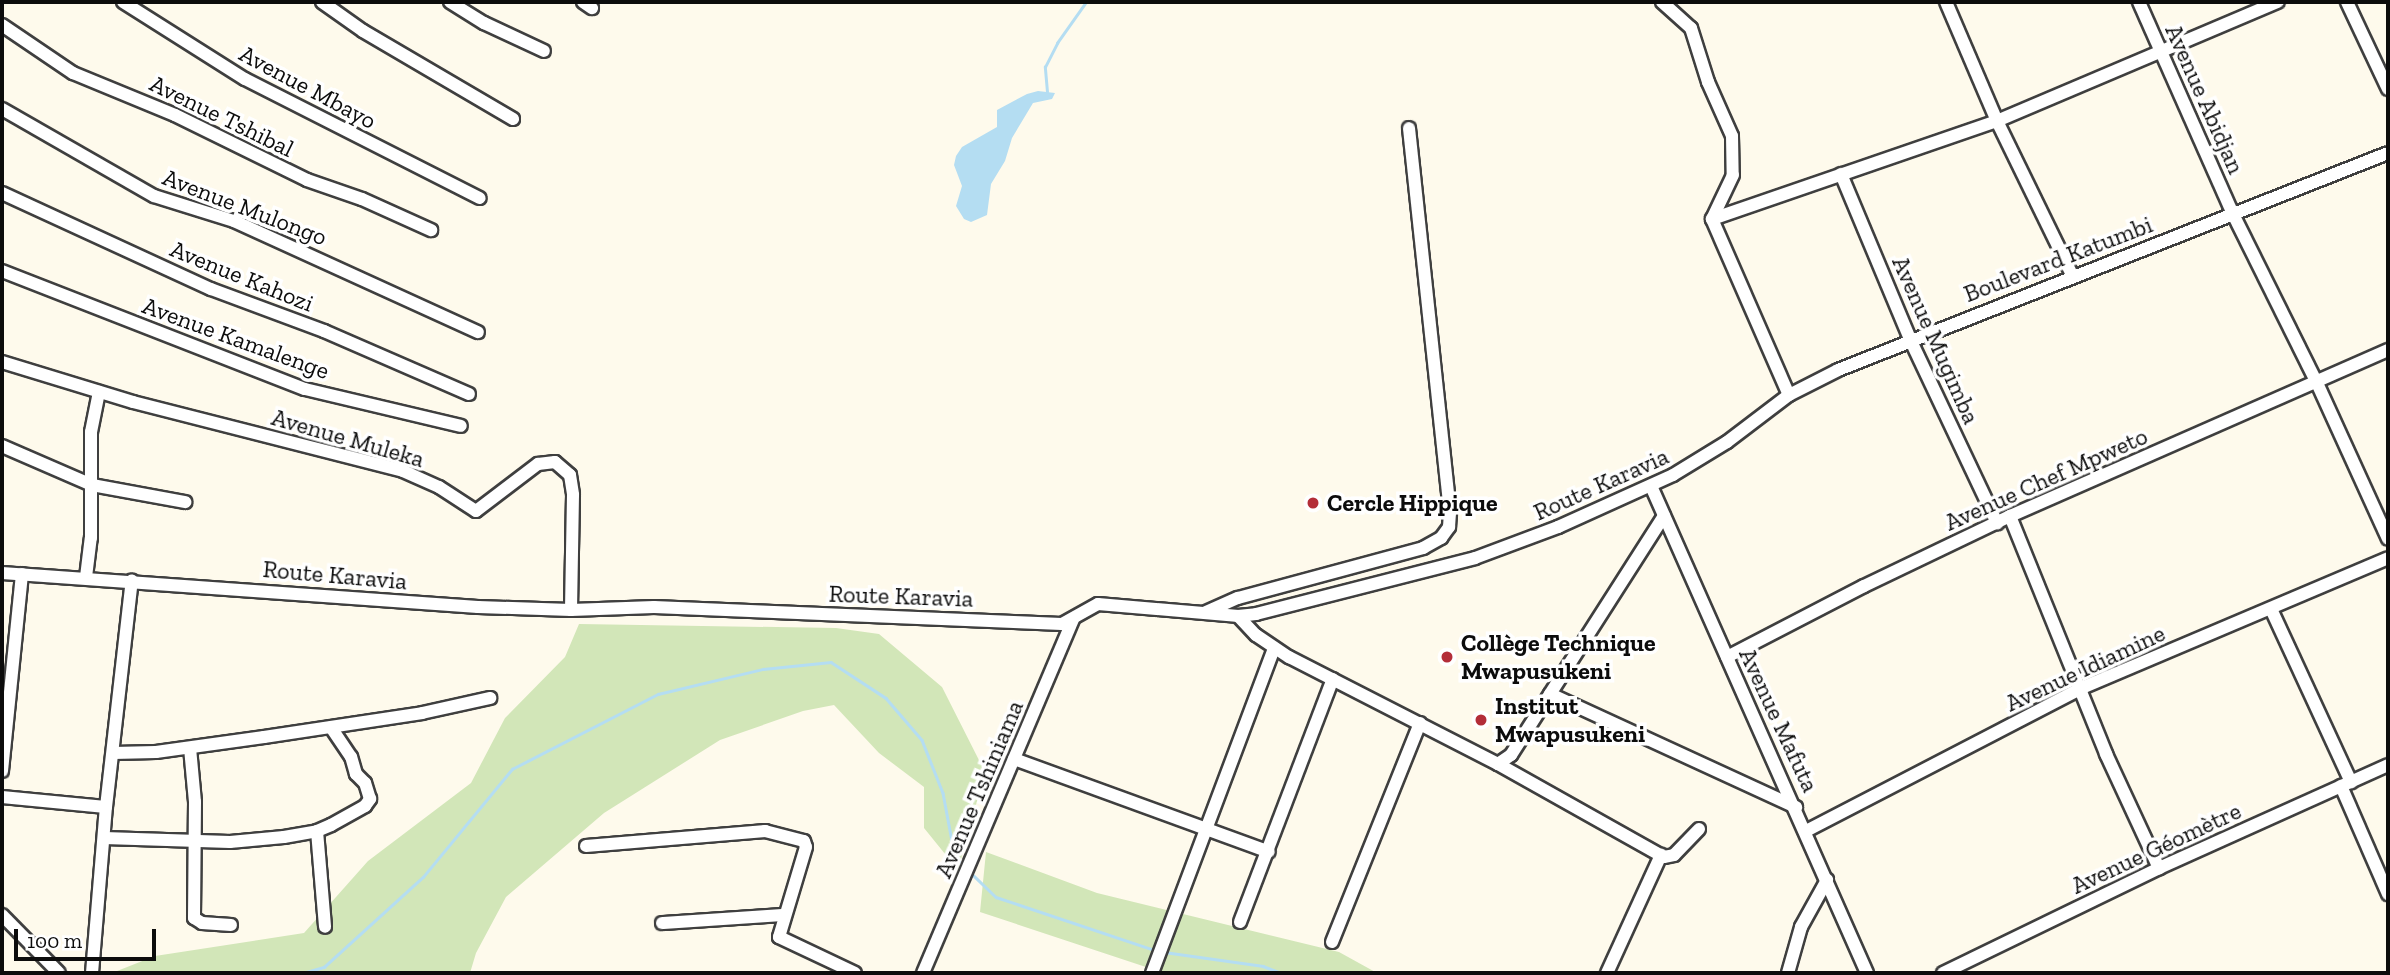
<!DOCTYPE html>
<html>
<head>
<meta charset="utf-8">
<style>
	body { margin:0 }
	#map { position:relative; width:2390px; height:975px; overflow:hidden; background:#fefaec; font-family:"Zilla Slab",serif }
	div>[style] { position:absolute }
	.green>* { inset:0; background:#d2e6b8 }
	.water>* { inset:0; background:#b4ddf2 }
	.stream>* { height:2.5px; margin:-1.25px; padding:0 1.25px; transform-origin:1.25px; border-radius:1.25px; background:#b4ddf2 }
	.roads { filter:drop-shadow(2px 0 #3f3f3f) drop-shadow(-2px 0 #3f3f3f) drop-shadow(0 2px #3f3f3f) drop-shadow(0 -2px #3f3f3f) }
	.minor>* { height:12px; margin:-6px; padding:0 6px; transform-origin:6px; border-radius:6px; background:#fff }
	.dots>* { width:19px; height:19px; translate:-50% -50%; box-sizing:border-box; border:4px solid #fff; border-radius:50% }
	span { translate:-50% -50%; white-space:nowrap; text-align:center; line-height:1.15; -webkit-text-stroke:7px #fff; paint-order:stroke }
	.street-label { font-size:24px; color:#0c0c0c }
	.poi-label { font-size:24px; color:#0c0c0c; font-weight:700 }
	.left { translate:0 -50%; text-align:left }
	.frame { position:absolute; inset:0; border:4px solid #0c0c0c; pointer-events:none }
	.scale { position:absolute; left:14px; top:929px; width:142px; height:32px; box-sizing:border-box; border:4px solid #0c0c0c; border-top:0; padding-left:9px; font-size:21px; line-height:24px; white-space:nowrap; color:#0c0c0c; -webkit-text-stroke:5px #fff; paint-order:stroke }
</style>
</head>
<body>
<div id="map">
	<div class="green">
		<div style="clip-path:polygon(579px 624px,836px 628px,879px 634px,942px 687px,985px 772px,958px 870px,924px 828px,924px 787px,879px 753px,834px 705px,803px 711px,720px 740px,604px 813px,506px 897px,476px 953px,470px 973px,112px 973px,155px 956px,304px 933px,368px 861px,471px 783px,505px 718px,565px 657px)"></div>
		<div style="clip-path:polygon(986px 852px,1097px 893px,1339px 952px,1377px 973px,1164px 973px,980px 912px)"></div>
	</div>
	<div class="water">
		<div style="clip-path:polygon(1038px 91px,1055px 93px,1052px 99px,1033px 103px,1012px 138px,1005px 161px,991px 184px,987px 215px,971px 222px,964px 219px,956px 206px,962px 186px,954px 165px,956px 156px,962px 147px,997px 127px,997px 110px,1027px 94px)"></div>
	</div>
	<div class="stream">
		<div style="left:1047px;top:92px;width:25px;rotate:-95deg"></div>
		<div style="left:1045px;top:67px;width:27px;rotate:-63deg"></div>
		<div style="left:1057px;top:43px;width:50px;rotate:-54.7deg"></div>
		<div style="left:970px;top:872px;width:36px;rotate:44deg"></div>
		<div style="left:996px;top:897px;width:167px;rotate:18.5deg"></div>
		<div style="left:1164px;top:952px;width:100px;rotate:8deg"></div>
		<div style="left:1263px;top:966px;width:19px;rotate:21deg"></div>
		<div style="left:303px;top:973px;width:22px;rotate:-16deg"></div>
		<div style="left:324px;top:967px;width:134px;rotate:-42.3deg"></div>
		<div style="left:423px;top:877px;width:140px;rotate:-50.5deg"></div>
		<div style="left:512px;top:769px;width:164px;rotate:-27.2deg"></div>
		<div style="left:658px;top:694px;width:108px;rotate:-13.4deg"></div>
		<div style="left:763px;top:669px;width:68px;rotate:-5.9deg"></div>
		<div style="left:831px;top:662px;width:66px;rotate:33.2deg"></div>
		<div style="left:886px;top:698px;width:55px;rotate:49.4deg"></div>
		<div style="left:922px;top:740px;width:57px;rotate:68.4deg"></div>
		<div style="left:943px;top:793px;width:65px;rotate:79.4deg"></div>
		<div style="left:955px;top:857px;width:11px;rotate:45deg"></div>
	</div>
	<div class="roads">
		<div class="minor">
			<div style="left:123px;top:2px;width:144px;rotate:32.3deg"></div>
			<div style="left:245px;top:79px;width:263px;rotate:26.9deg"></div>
			<div style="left:322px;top:2px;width:50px;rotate:35.3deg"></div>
			<div style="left:363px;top:31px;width:174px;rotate:30.4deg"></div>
			<div style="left:450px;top:2px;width:40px;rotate:32deg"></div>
			<div style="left:484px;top:23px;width:66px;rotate:25deg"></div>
			<div style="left:583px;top:2px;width:11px;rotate:34deg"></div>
			<div style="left:1662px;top:2px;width:39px;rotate:42deg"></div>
			<div style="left:1691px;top:28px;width:57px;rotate:72.5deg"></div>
			<div style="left:1708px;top:82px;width:59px;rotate:66deg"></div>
			<div style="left:1732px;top:136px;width:39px;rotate:89deg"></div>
			<div style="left:1733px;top:175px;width:49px;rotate:115.5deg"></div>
			<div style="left:1712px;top:219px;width:192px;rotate:66.4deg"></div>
			<div style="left:1946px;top:2px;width:129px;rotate:66.8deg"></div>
			<div style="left:1997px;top:121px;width:171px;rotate:64deg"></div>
			<div style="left:2139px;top:2px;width:232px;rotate:66.1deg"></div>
			<div style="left:2233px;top:214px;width:189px;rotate:63.6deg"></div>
			<div style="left:2317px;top:383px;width:171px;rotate:65.5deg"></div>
			<div style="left:2347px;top:2px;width:96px;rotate:64.8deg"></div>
			<div style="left:2px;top:25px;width:86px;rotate:34.1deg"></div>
			<div style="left:73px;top:73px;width:110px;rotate:22.4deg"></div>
			<div style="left:175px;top:115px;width:147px;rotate:26.2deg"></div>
			<div style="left:307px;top:180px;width:58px;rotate:19.1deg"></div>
			<div style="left:362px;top:199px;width:76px;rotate:24.2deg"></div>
			<div style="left:2px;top:109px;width:175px;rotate:29.8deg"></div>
			<div style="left:154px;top:196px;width:84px;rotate:17.4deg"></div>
			<div style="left:234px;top:221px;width:268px;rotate:24.5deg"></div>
			<div style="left:1841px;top:174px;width:179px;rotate:67.3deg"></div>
			<div style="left:1910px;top:339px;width:204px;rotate:64.7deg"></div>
			<div style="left:2px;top:193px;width:230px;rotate:24.7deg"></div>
			<div style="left:211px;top:289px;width:121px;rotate:20.4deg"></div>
			<div style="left:324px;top:331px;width:158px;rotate:23.5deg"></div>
			<div style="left:1712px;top:219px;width:301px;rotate:-19deg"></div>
			<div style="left:1997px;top:121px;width:305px;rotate:-23deg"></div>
			<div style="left:2px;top:271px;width:325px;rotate:21.3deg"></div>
			<div style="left:305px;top:389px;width:160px;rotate:13.3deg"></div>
			<div style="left:2px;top:362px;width:137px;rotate:17deg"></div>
			<div style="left:133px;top:402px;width:279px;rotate:14.3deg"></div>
			<div style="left:403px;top:471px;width:39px;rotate:24deg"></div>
			<div style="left:439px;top:487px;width:44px;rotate:33deg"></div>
			<div style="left:476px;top:511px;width:78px;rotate:-37.2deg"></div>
			<div style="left:538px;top:464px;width:17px;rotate:-7deg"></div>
			<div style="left:555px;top:462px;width:20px;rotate:41deg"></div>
			<div style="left:570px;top:475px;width:20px;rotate:81deg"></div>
			<div style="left:573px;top:495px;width:115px;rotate:91deg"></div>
			<div style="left:2px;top:446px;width:98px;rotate:23.4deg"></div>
			<div style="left:92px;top:485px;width:95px;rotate:10.4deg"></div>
			<div style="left:1651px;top:486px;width:533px;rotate:66.08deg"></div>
			<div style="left:2010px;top:516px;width:257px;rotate:68deg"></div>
			<div style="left:2106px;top:754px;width:126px;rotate:65.1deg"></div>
			<div style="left:2px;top:573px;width:477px;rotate:4.1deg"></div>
			<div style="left:478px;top:607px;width:93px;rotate:1.8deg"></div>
			<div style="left:571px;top:610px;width:83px;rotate:-2.1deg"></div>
			<div style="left:654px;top:607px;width:408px;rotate:2.4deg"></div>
			<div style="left:1062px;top:624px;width:41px;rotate:-29.1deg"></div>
			<div style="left:1098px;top:604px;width:141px;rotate:4.9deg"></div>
			<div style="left:1238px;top:616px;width:18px;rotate:-6deg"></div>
			<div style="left:1256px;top:614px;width:226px;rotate:-14.3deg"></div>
			<div style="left:1475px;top:558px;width:89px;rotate:-20.5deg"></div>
			<div style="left:1558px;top:527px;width:126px;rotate:-24.3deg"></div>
			<div style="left:1673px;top:475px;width:63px;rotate:-31.4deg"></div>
			<div style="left:1727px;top:442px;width:78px;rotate:-37.2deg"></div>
			<div style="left:1789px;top:395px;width:55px;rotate:-27deg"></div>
			<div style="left:1838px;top:370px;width:591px;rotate:-21.53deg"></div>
			<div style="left:86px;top:577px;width:39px;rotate:-83deg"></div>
			<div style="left:91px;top:538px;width:106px;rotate:-90deg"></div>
			<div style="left:91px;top:432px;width:41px;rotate:-78.7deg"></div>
			<div style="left:2271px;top:609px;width:191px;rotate:65.2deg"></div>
			<div style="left:1206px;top:612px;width:35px;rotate:-24deg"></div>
			<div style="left:1238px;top:598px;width:192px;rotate:-15.1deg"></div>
			<div style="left:1423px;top:548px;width:21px;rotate:-29deg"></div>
			<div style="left:1441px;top:538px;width:14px;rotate:-54deg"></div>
			<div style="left:1449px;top:527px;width:15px;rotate:-86deg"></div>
			<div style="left:1450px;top:512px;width:386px;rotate:-96.1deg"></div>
			<div style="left:1238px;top:616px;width:26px;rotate:47deg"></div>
			<div style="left:1256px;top:635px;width:40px;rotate:34deg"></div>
			<div style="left:1289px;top:657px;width:235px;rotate:27.1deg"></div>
			<div style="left:1498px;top:764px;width:16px;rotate:-35deg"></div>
			<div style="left:1511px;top:755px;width:284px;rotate:-57.4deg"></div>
			<div style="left:1727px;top:657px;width:154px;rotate:-27.4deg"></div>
			<div style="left:1864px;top:586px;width:162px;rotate:-25.6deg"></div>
			<div style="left:2010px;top:516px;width:413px;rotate:-23.7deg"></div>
			<div style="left:1550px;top:694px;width:271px;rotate:24.7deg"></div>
			<div style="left:190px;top:748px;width:54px;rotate:84.7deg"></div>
			<div style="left:195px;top:802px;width:116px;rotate:90.5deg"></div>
			<div style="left:194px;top:918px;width:9px;rotate:32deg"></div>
			<div style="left:202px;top:923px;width:29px;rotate:4deg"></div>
			<div style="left:113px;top:753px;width:43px;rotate:-1.3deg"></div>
			<div style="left:156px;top:752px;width:109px;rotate:-7.9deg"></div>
			<div style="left:264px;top:737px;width:160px;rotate:-8.6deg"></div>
			<div style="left:422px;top:713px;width:70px;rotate:-12.4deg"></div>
			<div style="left:1014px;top:759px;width:271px;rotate:20deg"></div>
			<div style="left:1498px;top:764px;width:190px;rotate:29.3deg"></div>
			<div style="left:1664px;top:857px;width:10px;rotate:-11deg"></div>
			<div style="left:1674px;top:855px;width:36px;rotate:-46deg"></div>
			<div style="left:2px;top:771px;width:198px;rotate:-84.2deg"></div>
			<div style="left:2341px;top:786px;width:118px;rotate:66.5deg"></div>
			<div style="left:2px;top:797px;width:104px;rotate:5.5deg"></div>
			<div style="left:317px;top:831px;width:96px;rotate:85.2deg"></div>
			<div style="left:1806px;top:831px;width:311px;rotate:-27.4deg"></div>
			<div style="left:2082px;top:688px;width:332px;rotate:-23deg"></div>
			<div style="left:104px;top:838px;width:126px;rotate:1.8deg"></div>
			<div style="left:230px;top:842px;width:54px;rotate:-5.3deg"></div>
			<div style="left:284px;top:837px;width:34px;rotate:-10deg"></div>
			<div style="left:317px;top:831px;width:15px;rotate:-23deg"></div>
			<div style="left:331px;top:825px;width:39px;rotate:-29deg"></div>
			<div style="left:365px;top:806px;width:9px;rotate:-54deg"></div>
			<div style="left:370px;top:799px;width:17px;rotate:-107deg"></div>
			<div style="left:365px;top:783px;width:13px;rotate:-135deg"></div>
			<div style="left:356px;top:774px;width:18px;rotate:-106deg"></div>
			<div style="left:351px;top:757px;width:36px;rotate:-124deg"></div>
			<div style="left:586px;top:846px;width:180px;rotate:-4.8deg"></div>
			<div style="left:765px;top:831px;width:40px;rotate:14.4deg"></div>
			<div style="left:804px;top:841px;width:6px;rotate:72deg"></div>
			<div style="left:806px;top:847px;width:94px;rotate:106.7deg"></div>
			<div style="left:779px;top:937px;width:84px;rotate:25.3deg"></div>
			<div style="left:2px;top:915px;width:81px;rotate:45.5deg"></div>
			<div style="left:1240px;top:922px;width:260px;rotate:-69.1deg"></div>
			<div style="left:662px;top:923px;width:122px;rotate:-3.8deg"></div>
			<div style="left:1332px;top:942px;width:236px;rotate:-68.1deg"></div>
			<div style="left:92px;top:973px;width:167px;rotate:-85.2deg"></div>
			<div style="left:106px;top:807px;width:228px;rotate:-83.5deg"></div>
			<div style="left:923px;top:973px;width:384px;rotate:-67deg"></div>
			<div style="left:1152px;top:973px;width:346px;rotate:-69.4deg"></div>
			<div style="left:1607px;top:973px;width:130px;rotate:-65.4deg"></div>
			<div style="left:1788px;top:973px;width:48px;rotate:-74.2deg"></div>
			<div style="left:1801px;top:927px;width:54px;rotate:-61deg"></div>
			<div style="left:1943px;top:973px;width:240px;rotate:-25.9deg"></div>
			<div style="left:2159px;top:868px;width:251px;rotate:-24.2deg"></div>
		</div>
	</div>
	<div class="dots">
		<div style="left:1313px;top:503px;background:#b32d38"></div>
		<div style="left:1447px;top:657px;background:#b32d38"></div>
		<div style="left:1481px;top:720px;background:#b32d38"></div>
	</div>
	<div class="street-label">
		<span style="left:308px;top:87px;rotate:28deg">Avenue Mbayo</span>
		<span style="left:2205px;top:99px;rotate:66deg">Avenue Abidjan</span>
		<span style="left:222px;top:116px;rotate:26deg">Avenue Tshibal</span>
		<span style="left:245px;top:207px;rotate:21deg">Avenue Mulongo</span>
		<span style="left:2058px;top:259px;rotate:-21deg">Boulevard Katumbi</span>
		<span style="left:242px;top:276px;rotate:22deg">Avenue Kahozi</span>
		<span style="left:236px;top:338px;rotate:20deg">Avenue Kamalenge</span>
		<span style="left:1936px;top:340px;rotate:66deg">Avenue Mugimba</span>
		<span style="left:348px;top:438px;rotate:16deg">Avenue Muleka</span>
		<span style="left:2046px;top:479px;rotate:-24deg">Avenue Chef Mpweto</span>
		<span style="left:1601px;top:484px;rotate:-24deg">Route Karavia</span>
		<span style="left:335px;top:575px;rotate:5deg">Route Karavia</span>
		<span style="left:901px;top:596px;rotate:2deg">Route Karavia</span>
		<span style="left:2085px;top:668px;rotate:-25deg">Avenue Idiamine</span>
		<span style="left:1779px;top:720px;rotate:65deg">Avenue Mafuta</span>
		<span style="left:979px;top:789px;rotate:-67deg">Avenue Tshiniama</span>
		<span style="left:2156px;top:848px;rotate:-25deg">Avenue Géomètre</span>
	</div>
	<div class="poi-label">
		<span class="left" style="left:1327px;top:503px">Cercle Hippique</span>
		<span class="left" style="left:1461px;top:657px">Collège Technique<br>Mwapusukeni</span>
		<span class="left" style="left:1495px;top:720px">Institut<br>Mwapusukeni</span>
	</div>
	<div class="frame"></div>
	<div class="scale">100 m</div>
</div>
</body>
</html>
